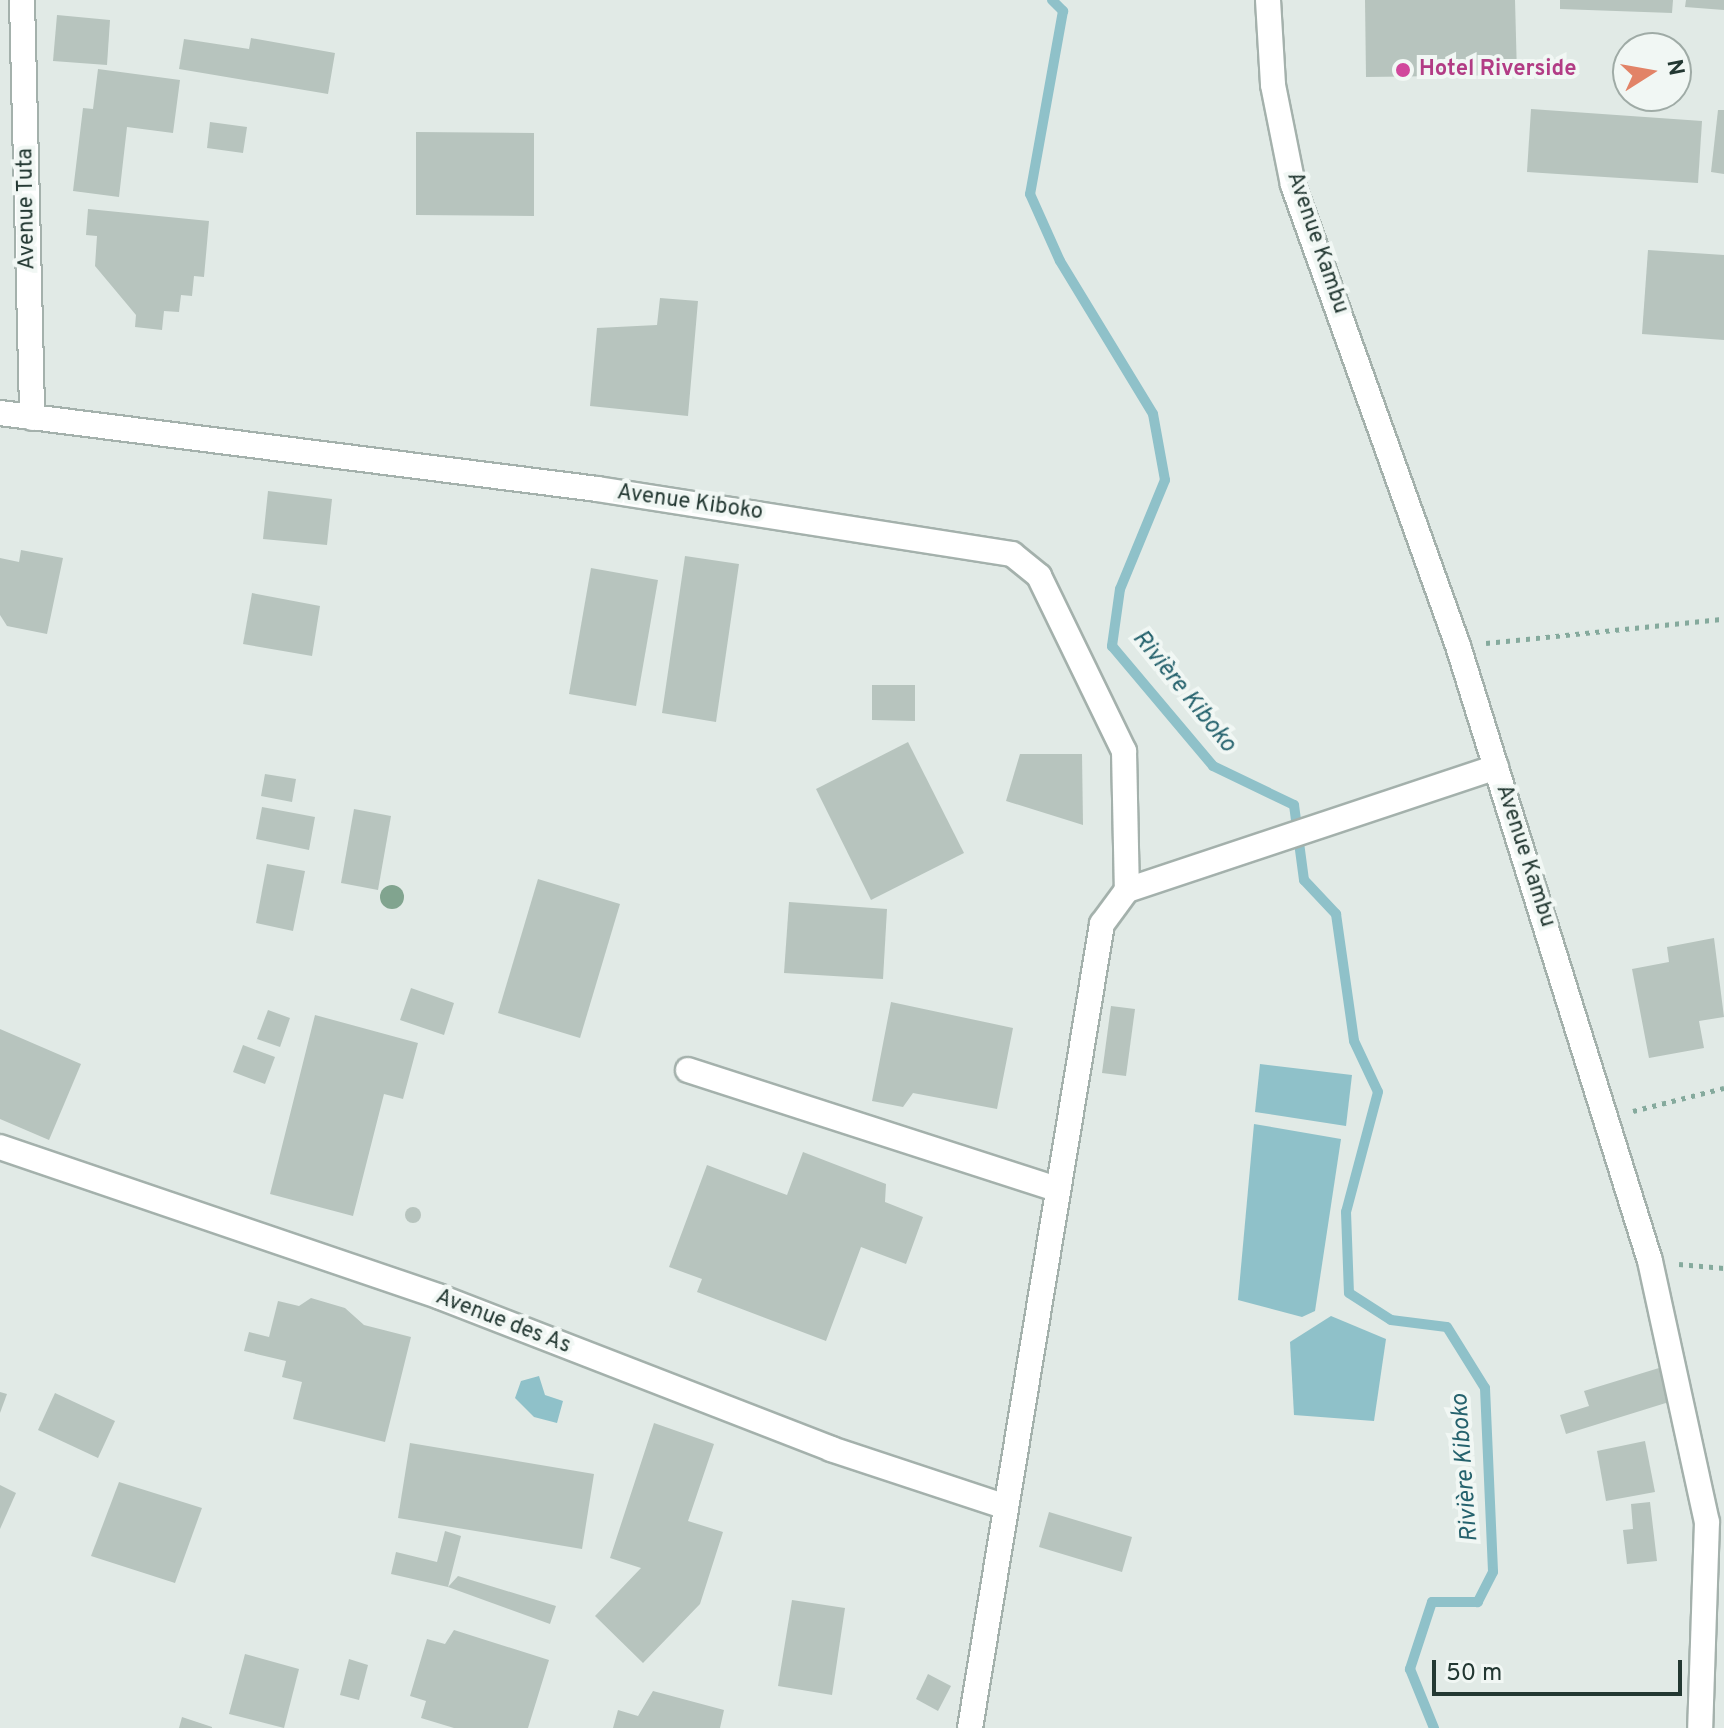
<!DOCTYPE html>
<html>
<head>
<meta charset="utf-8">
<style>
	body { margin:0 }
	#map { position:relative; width:1724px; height:1728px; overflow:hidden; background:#e1eae6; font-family:Overpass,sans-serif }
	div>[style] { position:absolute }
	.water>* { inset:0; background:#8fc1c9 }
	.stream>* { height:10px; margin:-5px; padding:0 5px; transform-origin:5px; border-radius:5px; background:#8fc1c9 }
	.building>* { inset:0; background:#b7c4be }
	.round { border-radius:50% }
	.path>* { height:5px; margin-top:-2.5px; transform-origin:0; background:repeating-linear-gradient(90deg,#85aa9d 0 4px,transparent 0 10px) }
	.roads { filter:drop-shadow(2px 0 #a4b1ac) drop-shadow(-2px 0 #a4b1ac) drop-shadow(0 2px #a4b1ac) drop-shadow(0 -2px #a4b1ac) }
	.street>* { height:24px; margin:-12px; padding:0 12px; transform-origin:12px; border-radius:12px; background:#fff }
	.trees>* { width:24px; height:24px; margin:-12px; border-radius:50%; background:#81a48f }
	.dots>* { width:22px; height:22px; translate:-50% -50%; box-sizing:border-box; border:4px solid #f1f7f4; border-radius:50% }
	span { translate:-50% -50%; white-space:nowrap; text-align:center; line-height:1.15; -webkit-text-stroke:8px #f1f7f4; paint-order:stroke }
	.hotel-label { font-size:22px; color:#b23c85; font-weight:700 }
	.left { translate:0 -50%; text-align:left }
	.street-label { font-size:22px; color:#233832 }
	.water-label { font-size:24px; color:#25626d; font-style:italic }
	.north { position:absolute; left:1612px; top:32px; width:80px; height:80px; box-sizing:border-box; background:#f1f7f4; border:2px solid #9faba6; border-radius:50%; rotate:79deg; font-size:22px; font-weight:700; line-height:32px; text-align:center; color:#233832 }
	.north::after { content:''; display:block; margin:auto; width:28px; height:36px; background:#e28367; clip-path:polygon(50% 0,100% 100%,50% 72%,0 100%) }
	.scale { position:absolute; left:1432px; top:1660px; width:250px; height:36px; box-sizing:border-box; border:4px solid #233832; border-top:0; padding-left:10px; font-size:24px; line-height:28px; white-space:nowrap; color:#233832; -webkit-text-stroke:6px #f1f7f4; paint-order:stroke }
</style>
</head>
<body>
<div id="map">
	<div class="water">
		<div style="clip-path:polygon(1260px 1064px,1352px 1075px,1346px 1126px,1255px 1112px)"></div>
		<div style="clip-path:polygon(1254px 1124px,1341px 1139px,1315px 1311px,1302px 1317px,1238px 1300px)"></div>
		<div style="clip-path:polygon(1331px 1316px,1386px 1339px,1374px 1421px,1294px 1415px,1290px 1342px)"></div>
		<div style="clip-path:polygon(539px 1376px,545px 1395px,563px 1401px,557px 1423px,534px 1417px,515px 1398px,521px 1381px)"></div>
	</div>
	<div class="stream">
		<div style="left:1052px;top:0;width:16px;rotate:45deg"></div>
		<div style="left:1063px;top:11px;width:186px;rotate:100.2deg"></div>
		<div style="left:1030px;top:194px;width:73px;rotate:65.9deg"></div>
		<div style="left:1060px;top:261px;width:179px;rotate:58.7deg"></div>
		<div style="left:1153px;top:414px;width:67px;rotate:79.7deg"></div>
		<div style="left:1165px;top:480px;width:118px;rotate:112.4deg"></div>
		<div style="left:1120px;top:589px;width:58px;rotate:98deg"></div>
		<div style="left:1112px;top:646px;width:157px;rotate:49.9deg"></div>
		<div style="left:1213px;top:766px;width:90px;rotate:25.7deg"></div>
		<div style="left:1294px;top:805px;width:76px;rotate:82.4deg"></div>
		<div style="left:1304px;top:880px;width:47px;rotate:46.7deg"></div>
		<div style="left:1336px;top:914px;width:128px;rotate:81.9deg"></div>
		<div style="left:1354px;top:1041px;width:56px;rotate:64.8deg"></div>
		<div style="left:1378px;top:1092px;width:124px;rotate:104.9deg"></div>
		<div style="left:1346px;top:1212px;width:81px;rotate:87.9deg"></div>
		<div style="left:1349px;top:1293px;width:50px;rotate:32.7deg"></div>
		<div style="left:1391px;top:1320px;width:56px;rotate:7.1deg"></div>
		<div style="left:1447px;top:1327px;width:72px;rotate:58.1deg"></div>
		<div style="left:1485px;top:1388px;width:184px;rotate:87.5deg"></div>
		<div style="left:1493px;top:1572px;width:34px;rotate:117deg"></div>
		<div style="left:1478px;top:1602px;width:46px;rotate:180deg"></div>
		<div style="left:1432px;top:1602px;width:71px;rotate:108.2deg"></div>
		<div style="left:1410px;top:1669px;width:64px;rotate:67.9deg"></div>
	</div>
	<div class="building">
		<div style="clip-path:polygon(1365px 0,1515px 0,1517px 75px,1366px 77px)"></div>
		<div style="clip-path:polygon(1560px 0,1673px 0,1672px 13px,1560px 9px)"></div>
		<div style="clip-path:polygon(1686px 0,1724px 0,1724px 10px,1685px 7px)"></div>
		<div style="clip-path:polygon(57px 15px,110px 20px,107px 65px,53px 61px)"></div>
		<div style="clip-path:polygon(251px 38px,335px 53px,328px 94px,179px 69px,184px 39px,249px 49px)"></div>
		<div style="clip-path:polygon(98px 69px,180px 80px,173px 133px,127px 127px,119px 197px,73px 191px,83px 108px,93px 109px)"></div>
		<div style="clip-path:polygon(1531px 109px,1702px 121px,1698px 183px,1527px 172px)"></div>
		<div style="clip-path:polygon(1718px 110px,1724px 110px,1724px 174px,1711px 172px)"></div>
		<div style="clip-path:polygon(210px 122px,247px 127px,243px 153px,207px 148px)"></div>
		<div style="clip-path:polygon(416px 132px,534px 133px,534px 216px,416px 215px)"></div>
		<div style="clip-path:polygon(88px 209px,209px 221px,204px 277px,194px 276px,192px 296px,181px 295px,179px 312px,164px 311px,162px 330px,135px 327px,136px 315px,95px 266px,97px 236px,86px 235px)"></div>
		<div style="clip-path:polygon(1648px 250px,1724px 255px,1724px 340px,1642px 334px)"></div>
		<div style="clip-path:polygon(660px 298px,698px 301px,688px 416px,590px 406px,597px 328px,657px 325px)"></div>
		<div style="clip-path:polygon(268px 491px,332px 499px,327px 545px,263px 539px)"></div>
		<div style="clip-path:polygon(21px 550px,63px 558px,47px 634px,7px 626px,0 615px,0 558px,19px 562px)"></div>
		<div style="clip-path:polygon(685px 556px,739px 564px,716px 722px,662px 713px)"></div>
		<div style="clip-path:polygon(591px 568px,658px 580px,636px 706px,569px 694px)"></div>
		<div style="clip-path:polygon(252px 593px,320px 606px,312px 656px,243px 644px)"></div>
		<div style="clip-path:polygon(872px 685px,915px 685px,915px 721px,872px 720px)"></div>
		<div style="clip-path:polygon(908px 742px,964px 853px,871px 900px,816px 789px)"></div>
		<div style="clip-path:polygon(1020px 754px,1082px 754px,1083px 825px,1006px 801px)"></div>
		<div style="clip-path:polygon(265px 774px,296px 779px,292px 802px,261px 796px)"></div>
		<div style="clip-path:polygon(262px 807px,315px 817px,309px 850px,256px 839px)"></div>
		<div style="clip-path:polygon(354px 809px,391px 816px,378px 890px,341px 883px)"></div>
		<div style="clip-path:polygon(267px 864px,305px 871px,293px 931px,256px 923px)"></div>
		<div style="clip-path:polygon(538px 879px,620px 904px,580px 1038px,498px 1013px)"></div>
		<div style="clip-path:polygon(789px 902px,887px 909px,883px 979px,784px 973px)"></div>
		<div style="clip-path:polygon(1714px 938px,1724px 1017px,1699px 1021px,1704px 1048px,1649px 1058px,1632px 969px,1669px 962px,1667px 947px)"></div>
		<div style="clip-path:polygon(411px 988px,454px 1003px,444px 1035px,400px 1020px)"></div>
		<div style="clip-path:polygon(891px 1002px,1013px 1028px,997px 1109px,913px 1093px,903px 1107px,872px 1101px)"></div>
		<div style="clip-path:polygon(1111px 1006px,1135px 1009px,1126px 1076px,1102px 1073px)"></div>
		<div style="clip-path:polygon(268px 1010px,290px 1018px,280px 1047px,257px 1039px)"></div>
		<div style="clip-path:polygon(315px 1015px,418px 1043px,403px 1099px,384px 1094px,353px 1216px,270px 1194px)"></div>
		<div style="clip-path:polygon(0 1029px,81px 1064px,49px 1140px,0 1119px)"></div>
		<div style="clip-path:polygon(243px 1045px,275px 1057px,265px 1084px,233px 1072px)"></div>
		<div style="clip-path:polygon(803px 1152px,886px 1184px,885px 1202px,923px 1217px,906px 1264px,861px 1247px,826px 1341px,697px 1292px,702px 1279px,669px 1267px,707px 1165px,787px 1195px)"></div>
		<div class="round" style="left:405px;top:1207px;width:16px;height:16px"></div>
		<div style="clip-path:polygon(311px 1298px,345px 1308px,364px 1325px,411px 1337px,385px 1442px,293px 1419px,302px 1382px,282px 1377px,286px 1361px,244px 1351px,249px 1332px,269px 1337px,278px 1301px,299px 1306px)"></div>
		<div style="clip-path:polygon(1659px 1368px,1669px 1402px,1566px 1434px,1560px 1415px,1589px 1406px,1584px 1391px)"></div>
		<div style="clip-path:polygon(0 1392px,7px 1394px,0 1413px)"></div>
		<div style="clip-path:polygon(55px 1393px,115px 1421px,98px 1458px,38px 1430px)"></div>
		<div style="clip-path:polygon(654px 1423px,714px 1444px,688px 1521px,723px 1532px,700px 1604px,643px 1663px,595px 1616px,641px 1568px,610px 1558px)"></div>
		<div style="clip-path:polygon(1645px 1441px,1655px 1492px,1606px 1501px,1597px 1451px)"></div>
		<div style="clip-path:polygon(410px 1443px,594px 1474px,582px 1549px,398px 1518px)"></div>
		<div style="clip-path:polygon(119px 1482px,202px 1508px,175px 1583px,91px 1556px)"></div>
		<div style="clip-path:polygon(0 1485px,16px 1493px,0 1529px)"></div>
		<div style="clip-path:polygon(1650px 1502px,1657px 1561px,1627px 1564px,1623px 1530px,1633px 1529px,1631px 1504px)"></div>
		<div style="clip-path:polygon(1049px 1512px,1132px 1537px,1122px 1572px,1039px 1547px)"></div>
		<div style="clip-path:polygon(445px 1531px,461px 1536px,448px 1587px,391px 1574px,396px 1552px,437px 1562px)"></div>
		<div style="clip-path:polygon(458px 1576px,556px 1606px,550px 1624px,448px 1587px)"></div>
		<div style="clip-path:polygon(792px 1600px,845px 1608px,832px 1695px,778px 1686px)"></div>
		<div style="clip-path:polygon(454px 1630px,549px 1660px,528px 1728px,454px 1728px,421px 1718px,426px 1701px,410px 1696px,427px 1639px,445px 1644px)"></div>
		<div style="clip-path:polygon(245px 1654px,299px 1669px,284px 1728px,229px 1714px)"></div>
		<div style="clip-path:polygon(349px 1659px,368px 1665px,359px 1700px,340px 1695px)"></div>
		<div style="clip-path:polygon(928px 1674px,951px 1686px,938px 1711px,916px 1699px)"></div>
		<div style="clip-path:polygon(653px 1691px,724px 1710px,720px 1728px,613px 1728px,618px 1710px,638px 1716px)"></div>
		<div style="clip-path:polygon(182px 1717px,212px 1727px,212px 1728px,179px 1728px)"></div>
	</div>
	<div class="path">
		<div style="left:1486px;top:643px;width:239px;rotate:-5.8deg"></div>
		<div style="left:1633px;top:1111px;width:94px;rotate:-14.2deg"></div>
		<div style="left:1679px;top:1264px;width:45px;rotate:5.1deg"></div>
	</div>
	<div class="roads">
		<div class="street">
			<div style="left:22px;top:0;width:418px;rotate:88.6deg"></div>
			<div style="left:1268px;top:0;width:85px;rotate:86.6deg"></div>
			<div style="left:1273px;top:85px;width:102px;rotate:78.7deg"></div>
			<div style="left:1293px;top:185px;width:490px;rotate:70.3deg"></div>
			<div style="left:1458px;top:646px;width:644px;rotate:72.66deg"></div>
			<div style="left:1650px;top:1261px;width:267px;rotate:77.7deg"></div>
			<div style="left:1707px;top:1522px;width:206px;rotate:91.9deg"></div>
			<div style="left:0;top:413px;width:602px;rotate:7.25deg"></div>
			<div style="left:597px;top:489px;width:420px;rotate:8.9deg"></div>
			<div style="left:1012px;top:554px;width:35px;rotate:39deg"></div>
			<div style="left:1039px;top:576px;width:195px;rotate:64.1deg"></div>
			<div style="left:1124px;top:751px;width:139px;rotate:88.8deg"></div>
			<div style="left:688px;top:1070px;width:385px;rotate:17.9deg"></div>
			<div style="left:0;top:1147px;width:465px;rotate:18.8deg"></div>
			<div style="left:440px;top:1297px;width:420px;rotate:21.2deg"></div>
			<div style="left:831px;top:1449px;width:181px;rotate:18.3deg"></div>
			<div style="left:970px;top:1728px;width:815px;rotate:-80.68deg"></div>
			<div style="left:1102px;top:924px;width:42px;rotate:-53.7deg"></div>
			<div style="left:1127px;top:890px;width:389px;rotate:-18.4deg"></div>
		</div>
	</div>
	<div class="trees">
		<div style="left:392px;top:897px"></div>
	</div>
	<div class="dots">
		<div style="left:1403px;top:70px;background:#d1479c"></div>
	</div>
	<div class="hotel-label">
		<span class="left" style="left:1419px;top:70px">Hotel Riverside</span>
	</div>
	<div class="street-label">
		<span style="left:27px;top:209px;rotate:-91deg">Avenue Tuta</span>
		<span style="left:1317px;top:243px;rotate:71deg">Avenue Kambu</span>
		<span style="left:690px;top:503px;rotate:8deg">Avenue Kiboko</span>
		<span style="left:1525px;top:856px;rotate:72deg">Avenue Kambu</span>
		<span style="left:503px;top:1322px;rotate:21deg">Avenue des As</span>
	</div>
	<div class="water-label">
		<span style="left:1183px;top:692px;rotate:51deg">Rivière Kiboko</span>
		<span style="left:1466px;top:1468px;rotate:-94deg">Rivière Kiboko</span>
	</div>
	<div class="north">N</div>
	<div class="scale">50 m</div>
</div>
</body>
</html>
